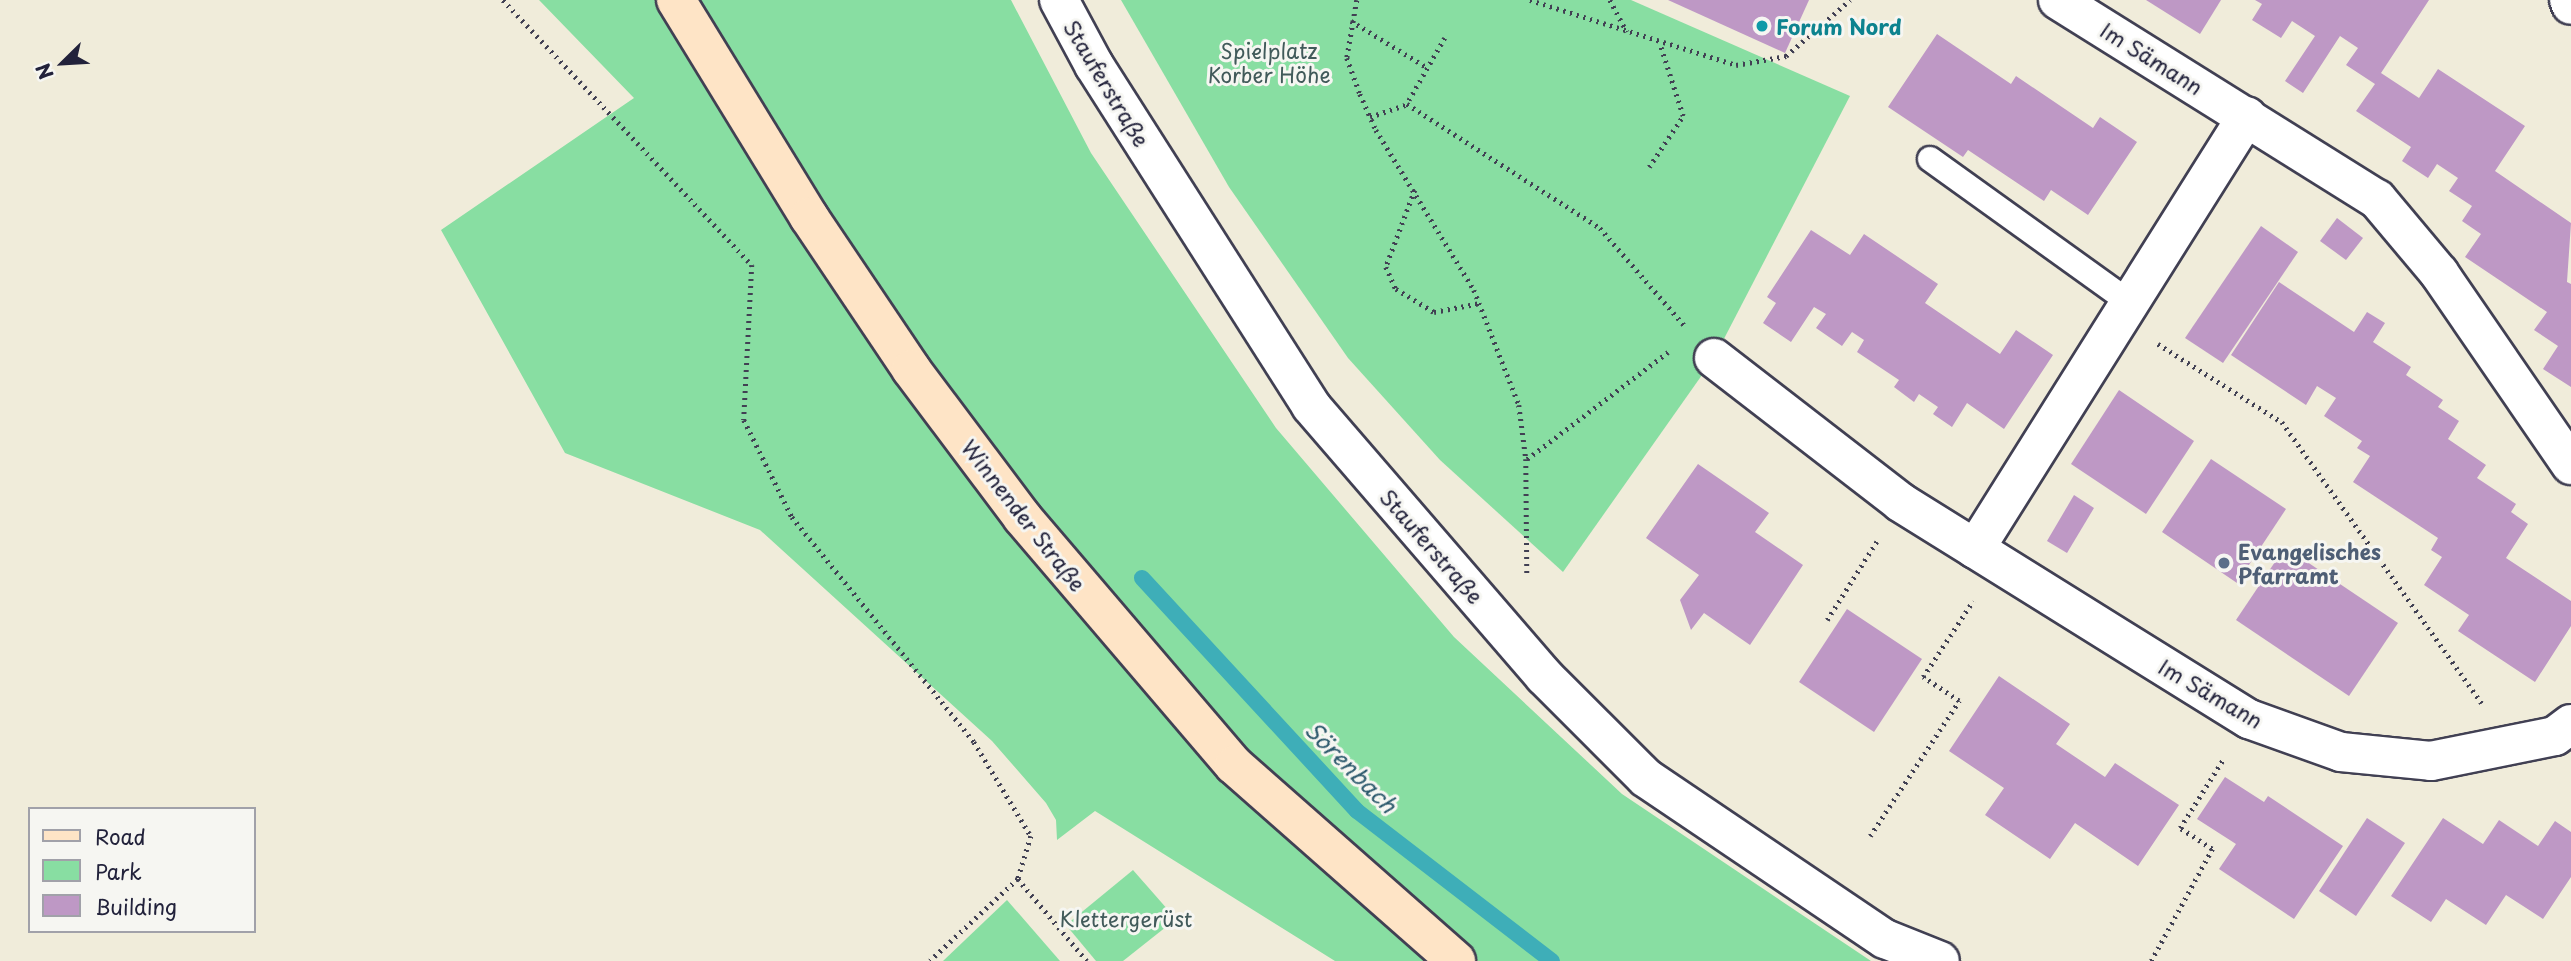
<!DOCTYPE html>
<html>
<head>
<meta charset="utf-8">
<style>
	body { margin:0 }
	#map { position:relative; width:2571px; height:961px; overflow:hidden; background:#f0ecda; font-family:"Playpen Sans",sans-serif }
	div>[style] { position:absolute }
	.green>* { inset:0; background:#88dea2 }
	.stream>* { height:16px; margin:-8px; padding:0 8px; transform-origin:8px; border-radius:8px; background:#3eaeb8 }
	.building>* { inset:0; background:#be98c5 }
	.path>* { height:4.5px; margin-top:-2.25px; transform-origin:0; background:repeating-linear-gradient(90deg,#414053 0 2px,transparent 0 7px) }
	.roads { filter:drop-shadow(2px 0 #414053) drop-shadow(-2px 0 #414053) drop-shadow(0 2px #414053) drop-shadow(0 -2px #414053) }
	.lane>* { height:24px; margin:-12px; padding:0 12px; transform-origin:12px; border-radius:12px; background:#fff }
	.street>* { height:38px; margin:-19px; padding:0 19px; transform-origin:19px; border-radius:19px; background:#fff }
	.secondary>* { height:38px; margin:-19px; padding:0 19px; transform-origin:19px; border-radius:19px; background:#fee4c6 }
	.dots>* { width:19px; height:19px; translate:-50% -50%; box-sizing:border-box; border:4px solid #f6f6f2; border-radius:50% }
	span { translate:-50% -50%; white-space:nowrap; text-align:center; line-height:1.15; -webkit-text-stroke:6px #f6f6f2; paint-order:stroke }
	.culture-label { font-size:21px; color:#0d838f; font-weight:700 }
	.left { translate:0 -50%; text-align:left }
	.park-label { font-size:21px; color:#415a5a }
	.street-label { font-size:21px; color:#22223b }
	.service-label { font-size:21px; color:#4e5e75; font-weight:700 }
	.water-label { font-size:23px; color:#2d5a6d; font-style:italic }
	.legend { position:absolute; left:28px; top:807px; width:228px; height:126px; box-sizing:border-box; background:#f6f6f2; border:2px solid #a1a1a9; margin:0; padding:9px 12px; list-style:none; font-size:21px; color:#22223b }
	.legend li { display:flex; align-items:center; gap:14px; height:35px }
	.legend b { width:35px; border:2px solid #a1a1a9 }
	.north { position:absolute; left:28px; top:28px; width:70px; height:70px; -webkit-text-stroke:5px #f6f6f2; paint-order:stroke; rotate:246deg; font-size:19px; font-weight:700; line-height:28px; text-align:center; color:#22223b }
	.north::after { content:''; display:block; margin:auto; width:24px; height:32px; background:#22223b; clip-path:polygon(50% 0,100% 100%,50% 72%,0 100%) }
</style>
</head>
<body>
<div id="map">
	<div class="green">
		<div style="clip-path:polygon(539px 0,1011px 0,1091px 153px,1276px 428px,1454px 637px,1622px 794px,1871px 961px,1335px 961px,1095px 811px,1057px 840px,1056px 820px,1046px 803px,992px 741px,760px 530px,565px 453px,441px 230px,634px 98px)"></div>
		<div style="clip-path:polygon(1121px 0,1631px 0,1850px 96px,1714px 358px,1563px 572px,1440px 460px,1348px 358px,1229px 187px)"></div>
		<div style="clip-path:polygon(1133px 870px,1176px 919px,1123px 961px,1096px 961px,1066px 925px)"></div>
		<div style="clip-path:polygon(1007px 900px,1060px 961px,943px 961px)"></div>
	</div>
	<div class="stream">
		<div style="left:1142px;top:578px;width:317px;rotate:47.3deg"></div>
		<div style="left:1357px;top:811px;width:246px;rotate:37.6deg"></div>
	</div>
	<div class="building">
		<div style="clip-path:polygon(1668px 0,1809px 0,1785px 53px)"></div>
		<div style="clip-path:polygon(2146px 0,2221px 0,2200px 34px)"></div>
		<div style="clip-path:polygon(2255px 0,2429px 0,2381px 73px,2419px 98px,2438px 69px,2525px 126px,2495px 171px,2571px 223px,2567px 282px,2571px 284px,2571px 387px,2543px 369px,2558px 346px,2534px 330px,2547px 312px,2465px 257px,2481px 234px,2462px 221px,2472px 206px,2449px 191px,2458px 178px,2437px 164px,2428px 178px,2402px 161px,2411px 147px,2356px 111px,2375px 84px,2346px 65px,2358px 48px,2340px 36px,2303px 93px,2285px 81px,2315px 36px,2292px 21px,2281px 38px,2252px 20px,2262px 4px)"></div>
		<div style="clip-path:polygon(1937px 34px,2011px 84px,2016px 76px,2093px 128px,2100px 117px,2137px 142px,2088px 215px,2051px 190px,2044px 201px,1968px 150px,1963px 157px,1888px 107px)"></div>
		<div style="clip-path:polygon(2337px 218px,2363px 238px,2346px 260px,2320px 241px)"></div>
		<div style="clip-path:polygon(2261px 226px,2298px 252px,2223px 363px,2185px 338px)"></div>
		<div style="clip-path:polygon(1811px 230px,1850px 255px,1864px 234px,1938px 284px,1925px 303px,2000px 354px,2016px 330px,2053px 355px,2004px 429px,1967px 403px,1952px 427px,1933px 414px,1938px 407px,1919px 394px,1914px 402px,1894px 387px,1899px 380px,1857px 352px,1864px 340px,1852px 332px,1842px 346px,1816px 328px,1826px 314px,1814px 307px,1791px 342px,1763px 323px,1776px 303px,1767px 297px)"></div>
		<div style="clip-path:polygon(2279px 282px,2354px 332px,2367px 312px,2385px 323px,2373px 342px,2411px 367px,2406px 375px,2443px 400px,2438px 407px,2459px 421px,2448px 439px,2486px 465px,2477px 478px,2516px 504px,2511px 512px,2528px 524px,2506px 558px,2571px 601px,2571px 626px,2535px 682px,2458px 631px,2469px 615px,2424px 585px,2442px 557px,2431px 550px,2438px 538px,2353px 482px,2370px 456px,2357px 448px,2362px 441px,2324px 416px,2336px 398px,2317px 386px,2306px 405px,2231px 355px)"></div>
		<div style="clip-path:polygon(2119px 390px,2194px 441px,2146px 514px,2071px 464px)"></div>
		<div style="clip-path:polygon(2211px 459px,2286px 509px,2237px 583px,2162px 532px)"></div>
		<div style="clip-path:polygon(1698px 464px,1769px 513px,1755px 532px,1803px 565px,1750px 645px,1704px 613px,1691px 630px,1680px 600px,1699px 575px,1646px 538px)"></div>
		<div style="clip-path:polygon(2074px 495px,2094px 508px,2067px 553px,2047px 541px)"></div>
		<div style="clip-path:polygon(2285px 547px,2398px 623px,2349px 696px,2236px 620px)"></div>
		<div style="clip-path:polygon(1847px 609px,1922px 659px,1874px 732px,1799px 682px)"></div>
		<div style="clip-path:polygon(1999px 676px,2070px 724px,2056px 744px,2105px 777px,2115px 763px,2179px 805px,2138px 866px,2075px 823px,2050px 859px,1985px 815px,2004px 788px,1949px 751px)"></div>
		<div style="clip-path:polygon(2225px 777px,2264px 802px,2268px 796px,2343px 846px,2294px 919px,2219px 869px,2236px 844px,2197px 819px)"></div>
		<div style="clip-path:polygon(2367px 818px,2405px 843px,2356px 916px,2319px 891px)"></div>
		<div style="clip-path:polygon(2443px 818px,2483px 844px,2499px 820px,2538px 846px,2555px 821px,2571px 832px,2571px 877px,2543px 919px,2506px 895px,2486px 925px,2446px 899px,2431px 922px,2391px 896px)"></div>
	</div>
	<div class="path">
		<div style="left:503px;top:0;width:364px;rotate:46.8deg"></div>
		<div style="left:752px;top:265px;width:155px;rotate:93deg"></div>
		<div style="left:744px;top:420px;width:108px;rotate:63.7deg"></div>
		<div style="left:792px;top:517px;width:289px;rotate:51deg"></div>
		<div style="left:974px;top:742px;width:110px;rotate:58.8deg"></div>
		<div style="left:1031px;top:836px;width:45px;rotate:106.8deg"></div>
		<div style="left:1018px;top:879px;width:120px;rotate:137deg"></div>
		<div style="left:1357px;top:0;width:59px;rotate:99.8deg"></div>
		<div style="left:1347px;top:58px;width:38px;rotate:70deg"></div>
		<div style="left:1360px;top:94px;width:39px;rotate:66deg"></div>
		<div style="left:1376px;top:130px;width:188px;rotate:58.5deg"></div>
		<div style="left:1474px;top:290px;width:123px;rotate:68.6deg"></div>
		<div style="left:1519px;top:405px;width:54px;rotate:82.6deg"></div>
		<div style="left:1526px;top:459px;width:115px;rotate:89.5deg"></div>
		<div style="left:1530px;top:0;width:216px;rotate:17.5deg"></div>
		<div style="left:1736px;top:65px;width:51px;rotate:-10.2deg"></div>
		<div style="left:1786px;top:56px;width:85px;rotate:-41.2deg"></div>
		<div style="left:1610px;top:0;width:36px;rotate:62deg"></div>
		<div style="left:1351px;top:21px;width:90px;rotate:31.4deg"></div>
		<div style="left:1445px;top:38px;width:76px;rotate:119.9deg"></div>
		<div style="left:1407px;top:104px;width:229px;rotate:32.7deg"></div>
		<div style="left:1600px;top:228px;width:130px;rotate:49.1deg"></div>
		<div style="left:1370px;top:117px;width:39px;rotate:-19deg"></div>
		<div style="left:1649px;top:167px;width:61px;rotate:-56.3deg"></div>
		<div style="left:1683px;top:116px;width:75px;rotate:-107.9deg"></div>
		<div style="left:1415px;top:190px;width:82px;rotate:110.6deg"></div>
		<div style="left:1386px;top:267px;width:24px;rotate:66deg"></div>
		<div style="left:1396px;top:289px;width:44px;rotate:31.2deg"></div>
		<div style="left:1434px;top:312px;width:47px;rotate:-11.1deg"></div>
		<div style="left:2158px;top:344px;width:146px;rotate:32.2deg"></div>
		<div style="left:2282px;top:422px;width:345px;rotate:54.6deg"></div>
		<div style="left:1527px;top:459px;width:177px;rotate:-37.2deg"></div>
		<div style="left:1827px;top:620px;width:93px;rotate:-57.7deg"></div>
		<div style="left:1870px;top:836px;width:162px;rotate:-56.6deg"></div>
		<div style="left:1959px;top:701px;width:43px;rotate:-146.3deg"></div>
		<div style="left:1923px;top:677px;width:91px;rotate:-56.7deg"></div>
		<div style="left:1018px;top:879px;width:107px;rotate:49.9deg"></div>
		<div style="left:2151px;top:961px;width:128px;rotate:-61.4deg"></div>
		<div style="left:2212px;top:849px;width:38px;rotate:-147deg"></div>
		<div style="left:2180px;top:828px;width:83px;rotate:-57.8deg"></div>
	</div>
	<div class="roads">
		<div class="lane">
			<div style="left:1930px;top:159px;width:249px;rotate:35.7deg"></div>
		</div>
		<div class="street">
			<div style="left:1059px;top:0;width:74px;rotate:61.7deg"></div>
			<div style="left:1094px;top:65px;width:404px;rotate:57.5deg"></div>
			<div style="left:1311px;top:406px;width:357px;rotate:49.2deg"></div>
			<div style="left:1544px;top:676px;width:144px;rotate:45deg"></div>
			<div style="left:1646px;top:778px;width:288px;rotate:34deg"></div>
			<div style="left:1885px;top:939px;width:59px;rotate:21.8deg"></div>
			<div style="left:2058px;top:0;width:376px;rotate:32deg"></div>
			<div style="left:2377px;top:199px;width:97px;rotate:50deg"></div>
			<div style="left:2439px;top:273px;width:233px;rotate:55.5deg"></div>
			<div style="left:2569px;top:0;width:5px;rotate:68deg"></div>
			<div style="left:1714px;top:358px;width:235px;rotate:37.7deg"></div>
			<div style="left:1900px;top:502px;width:411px;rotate:31.9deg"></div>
			<div style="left:2249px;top:719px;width:98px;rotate:19.7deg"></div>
			<div style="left:2341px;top:752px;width:90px;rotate:5.7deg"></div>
			<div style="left:2431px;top:761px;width:126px;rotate:-11.4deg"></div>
			<div style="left:2555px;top:736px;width:20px;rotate:-37deg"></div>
			<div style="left:1975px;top:549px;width:511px;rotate:-57.86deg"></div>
		</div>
		<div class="secondary">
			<div style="left:676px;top:0;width:255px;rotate:58.5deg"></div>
			<div style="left:809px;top:217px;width:183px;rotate:56.1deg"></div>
			<div style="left:911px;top:369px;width:185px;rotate:53.1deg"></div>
			<div style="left:1022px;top:517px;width:326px;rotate:49.5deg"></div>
			<div style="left:1234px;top:765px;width:296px;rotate:41.4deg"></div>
		</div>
	</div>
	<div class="dots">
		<div style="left:1762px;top:26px;background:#0f9aa8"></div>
		<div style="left:2224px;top:563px;background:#5c6f8a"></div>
	</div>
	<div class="culture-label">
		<span class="left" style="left:1776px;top:26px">Forum Nord</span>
	</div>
	<div class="park-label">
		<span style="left:1269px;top:62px">Spielplatz<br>Korber Höhe</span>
		<span style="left:1126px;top:918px">Klettergerüst</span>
	</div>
	<div class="street-label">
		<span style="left:2152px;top:58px;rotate:32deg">Im Sämann</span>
		<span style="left:1107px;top:83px;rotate:59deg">Stauferstraße</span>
		<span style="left:1024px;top:515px;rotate:52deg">Winnender Straße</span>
		<span style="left:1432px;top:546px;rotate:49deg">Stauferstraße</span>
		<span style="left:2211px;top:693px;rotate:30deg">Im Sämann</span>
	</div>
	<div class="service-label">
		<span class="left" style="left:2238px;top:563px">Evangelisches<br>Pfarramt</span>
	</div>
	<div class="water-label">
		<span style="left:1351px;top:767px;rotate:45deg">Sörenbach</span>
	</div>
	<ul class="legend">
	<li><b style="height:9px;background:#fee4c6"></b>Road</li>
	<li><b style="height:19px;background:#88dea2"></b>Park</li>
	<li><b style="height:19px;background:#be98c5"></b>Building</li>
	</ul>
	<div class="north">N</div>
</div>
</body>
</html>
